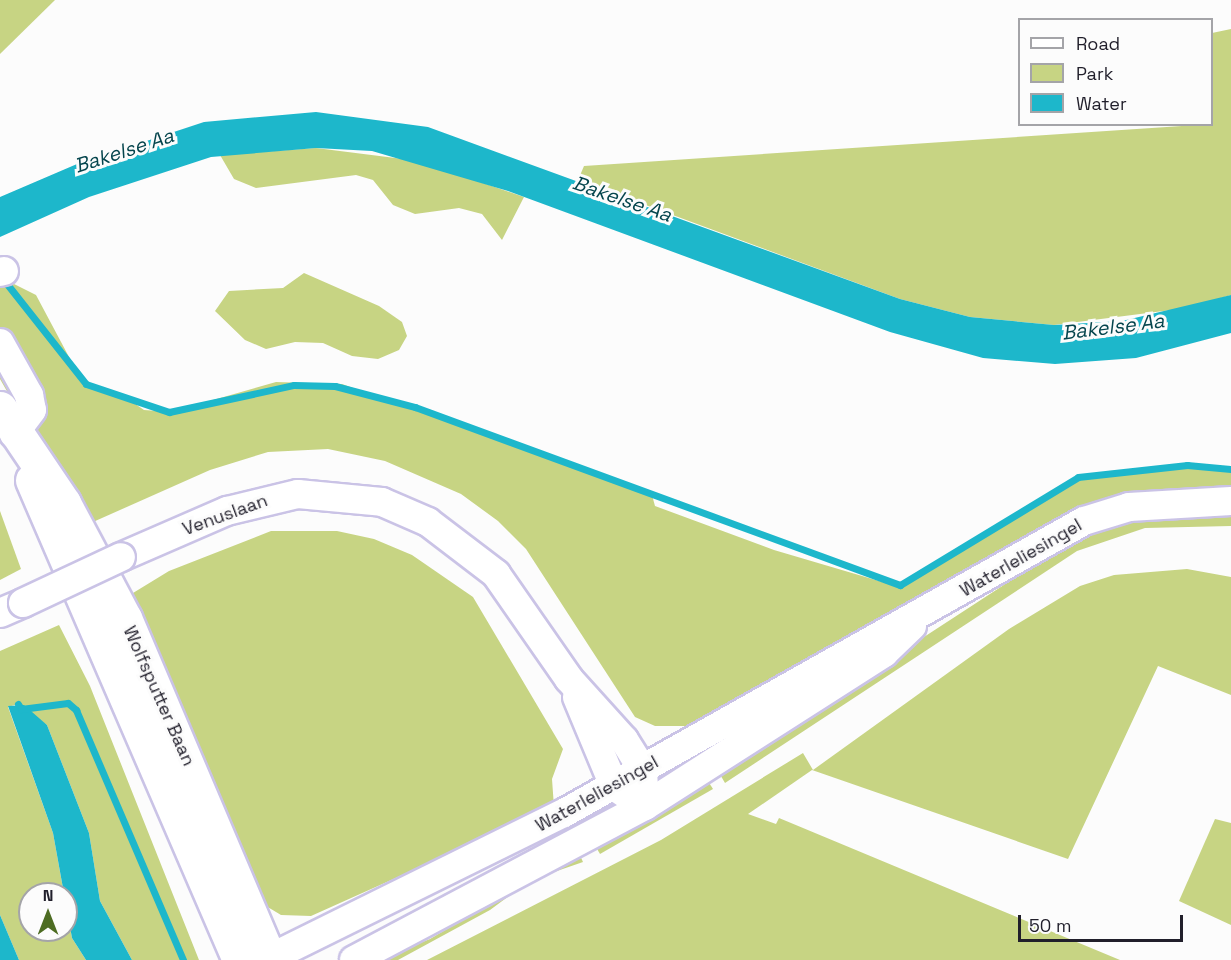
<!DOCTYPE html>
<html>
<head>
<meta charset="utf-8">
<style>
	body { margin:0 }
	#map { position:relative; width:1231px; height:960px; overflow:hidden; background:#fcfcfc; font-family:"Space Grotesk",sans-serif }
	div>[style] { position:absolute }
	.green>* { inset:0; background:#c7d483 }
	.water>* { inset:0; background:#1db7cb }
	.stream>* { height:7px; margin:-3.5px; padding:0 3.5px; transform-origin:3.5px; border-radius:3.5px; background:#1db7cb }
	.roads { filter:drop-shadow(2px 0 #cac3e6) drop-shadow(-2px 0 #cac3e6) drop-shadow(0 2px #cac3e6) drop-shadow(0 -2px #cac3e6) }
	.minor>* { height:28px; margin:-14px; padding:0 14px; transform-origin:14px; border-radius:14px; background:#fff }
	.major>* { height:33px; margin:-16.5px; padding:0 16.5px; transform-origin:16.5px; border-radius:16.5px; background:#fff }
	.bridges { filter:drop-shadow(2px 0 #cac3e6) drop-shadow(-2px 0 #cac3e6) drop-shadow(0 2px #cac3e6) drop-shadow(0 -2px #cac3e6) }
	.minor-bridge>* { height:28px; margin:-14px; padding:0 14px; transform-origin:14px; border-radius:14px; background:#fff }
	span { translate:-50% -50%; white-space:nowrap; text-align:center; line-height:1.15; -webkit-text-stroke:6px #fcfcfc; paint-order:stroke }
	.street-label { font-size:18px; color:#211f2b }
	.water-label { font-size:20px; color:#05454d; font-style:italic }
	.legend { position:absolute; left:1018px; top:18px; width:195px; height:108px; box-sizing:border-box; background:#fcfcfc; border:2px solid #a4a4a8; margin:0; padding:8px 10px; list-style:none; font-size:18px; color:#211f2b }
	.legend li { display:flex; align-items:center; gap:12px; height:30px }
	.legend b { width:30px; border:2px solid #a4a4a8 }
	.north { position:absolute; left:18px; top:882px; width:60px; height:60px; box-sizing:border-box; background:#fcfcfc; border:2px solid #a4a4a8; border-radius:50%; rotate:0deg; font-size:16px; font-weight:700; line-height:24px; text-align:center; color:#211f2b }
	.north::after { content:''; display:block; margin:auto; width:21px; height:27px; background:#4d6c22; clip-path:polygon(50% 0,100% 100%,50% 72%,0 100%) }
	.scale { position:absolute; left:1018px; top:915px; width:165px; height:27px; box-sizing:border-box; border:3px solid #211f2b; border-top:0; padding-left:8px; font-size:18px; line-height:21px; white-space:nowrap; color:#211f2b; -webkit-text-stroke:4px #fcfcfc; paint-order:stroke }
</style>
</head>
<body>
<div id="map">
	<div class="green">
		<div style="clip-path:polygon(0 0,55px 0,0 54px)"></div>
		<div style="clip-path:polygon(1231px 29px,1231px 295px,1187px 308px,1054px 325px,970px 317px,900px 299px,578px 180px,584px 166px,1212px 124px,1212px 33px)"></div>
		<div style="clip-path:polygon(316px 148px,419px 161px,524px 197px,502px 240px,482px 214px,459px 208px,415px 214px,393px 205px,373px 180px,356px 175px,256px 188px,234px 179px,220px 155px)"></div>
		<div style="clip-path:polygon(304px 273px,379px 306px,402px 322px,407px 336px,399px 350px,378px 359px,352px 356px,323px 343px,295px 342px,266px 349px,245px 340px,215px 311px,229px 291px,283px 288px)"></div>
		<div style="clip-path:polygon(0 277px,36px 295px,85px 387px,128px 399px,144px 410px,171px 412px,276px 382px,342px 384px,652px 495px,655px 506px,774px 550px,896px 586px,1067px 484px,1108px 471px,1231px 467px,1231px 489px,1141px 493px,694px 734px,684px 726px,655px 726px,635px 717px,526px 549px,498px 521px,461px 494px,385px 461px,328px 449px,268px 452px,210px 470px,84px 526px,0 379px)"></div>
		<div style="clip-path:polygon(0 511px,21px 569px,0 580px)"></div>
		<div style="clip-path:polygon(1231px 514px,1231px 526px,1145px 528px,1077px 551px,731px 779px,725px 783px,718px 771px,1070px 542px,1139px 517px)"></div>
		<div style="clip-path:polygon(271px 531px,337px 531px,374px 539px,412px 555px,473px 597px,563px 749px,552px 779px,554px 807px,311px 916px,281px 915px,266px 906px,248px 879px,132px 613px,133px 593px,169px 571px)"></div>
		<div style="clip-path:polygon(1187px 569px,1231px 577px,1231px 695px,1158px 666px,1068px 859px,812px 770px,748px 814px,776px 824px,779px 818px,1120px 960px,427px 960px,661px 840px,803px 753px,813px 770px,1009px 629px,1080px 586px,1114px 575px)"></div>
		<div style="clip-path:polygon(59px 625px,90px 686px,199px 960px,132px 960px,100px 901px,89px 833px,47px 725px,18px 704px,8px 707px,53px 833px,64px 894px,30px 894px,30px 930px,66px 930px,66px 907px,72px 938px,86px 960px,19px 960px,0 915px,0 651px)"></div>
		<div style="clip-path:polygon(706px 778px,713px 789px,600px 854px,593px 842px)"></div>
		<div style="clip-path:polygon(1215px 819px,1231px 823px,1231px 925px,1179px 901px)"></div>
		<div style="clip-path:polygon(578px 851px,583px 862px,531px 880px,490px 910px,398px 960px,376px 960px,430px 939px)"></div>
	</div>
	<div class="water">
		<div style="clip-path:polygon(316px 112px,428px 127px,900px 299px,970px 317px,1054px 325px,1122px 321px,1231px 295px,1231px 333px,1136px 358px,1055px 364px,983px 358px,890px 332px,508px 191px,372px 151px,316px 148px,211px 157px,89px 197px,0 237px,0 197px,77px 164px,204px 122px)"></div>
		<div style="clip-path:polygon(24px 705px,47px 725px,89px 833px,100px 901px,132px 960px,86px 960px,72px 938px,53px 833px,8px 706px)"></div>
		<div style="clip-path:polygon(0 915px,19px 960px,0 960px)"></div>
	</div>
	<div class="stream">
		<div style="left:7px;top:284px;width:127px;rotate:51.7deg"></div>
		<div style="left:86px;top:384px;width:88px;rotate:18.6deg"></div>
		<div style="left:169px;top:412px;width:128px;rotate:-12.2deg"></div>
		<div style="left:294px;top:385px;width:41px;rotate:1.4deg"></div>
		<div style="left:335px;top:386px;width:83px;rotate:14.7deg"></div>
		<div style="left:415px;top:407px;width:517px;rotate:20.15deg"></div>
		<div style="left:900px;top:585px;width:208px;rotate:-31.2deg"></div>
		<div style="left:1078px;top:477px;width:110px;rotate:-6.3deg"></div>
		<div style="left:1187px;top:465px;width:44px;rotate:5.2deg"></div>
		<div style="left:18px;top:704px;width:6px;rotate:59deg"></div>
		<div style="left:21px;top:709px;width:47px;rotate:-7.3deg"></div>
		<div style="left:68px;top:703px;width:11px;rotate:41deg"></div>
		<div style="left:76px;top:710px;width:272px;rotate:66.8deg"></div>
	</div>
	<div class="roads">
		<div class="minor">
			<div style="left:0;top:272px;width:4px;rotate:-14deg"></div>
			<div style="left:0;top:343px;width:60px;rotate:60.9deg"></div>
			<div style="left:29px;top:395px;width:15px;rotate:79deg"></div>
			<div style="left:32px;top:410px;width:30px;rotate:127deg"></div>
			<div style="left:121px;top:557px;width:116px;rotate:-23.5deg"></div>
			<div style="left:227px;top:511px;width:73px;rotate:-13.5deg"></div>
			<div style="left:298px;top:494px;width:84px;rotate:5.4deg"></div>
			<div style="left:382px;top:502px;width:50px;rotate:23.5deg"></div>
			<div style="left:428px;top:522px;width:86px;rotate:37.4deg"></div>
			<div style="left:496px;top:574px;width:128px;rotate:55.2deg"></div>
			<div style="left:569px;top:679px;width:82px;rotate:48deg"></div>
			<div style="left:624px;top:740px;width:36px;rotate:58deg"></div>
			<div style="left:643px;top:770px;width:36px;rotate:87deg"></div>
			<div style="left:0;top:613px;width:25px;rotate:-23deg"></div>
			<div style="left:577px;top:697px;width:96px;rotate:67.4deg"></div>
			<div style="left:614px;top:786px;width:19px;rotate:35deg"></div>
			<div style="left:266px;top:960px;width:332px;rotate:-26.3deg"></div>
			<div style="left:564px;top:813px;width:596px;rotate:-29.32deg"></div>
			<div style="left:1084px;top:521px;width:47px;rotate:-17.3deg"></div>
			<div style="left:1129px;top:507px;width:102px;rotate:-3.4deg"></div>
			<div style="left:354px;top:960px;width:329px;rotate:-27.9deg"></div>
			<div style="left:645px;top:806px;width:284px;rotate:-32.6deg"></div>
			<div style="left:884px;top:653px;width:39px;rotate:-44deg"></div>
		</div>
		<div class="major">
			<div style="left:0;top:408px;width:115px;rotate:56deg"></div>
			<div style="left:64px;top:503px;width:130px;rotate:62.1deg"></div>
			<div style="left:125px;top:618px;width:371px;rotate:67deg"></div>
			<div style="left:32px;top:480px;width:523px;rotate:66.67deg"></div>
		</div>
	</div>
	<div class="bridges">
		<div class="minor-bridge">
			<div style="left:23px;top:603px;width:108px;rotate:-25.1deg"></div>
		</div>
	</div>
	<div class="street-label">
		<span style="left:225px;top:515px;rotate:-20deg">Venuslaan</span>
		<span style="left:1021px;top:558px;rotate:-30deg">Waterleliesingel</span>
		<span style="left:159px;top:696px;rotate:66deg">Wolfsputter Baan</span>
		<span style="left:597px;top:794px;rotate:-29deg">Waterleliesingel</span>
	</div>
	<div class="water-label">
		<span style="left:124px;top:151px;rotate:-18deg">Bakelse Aa</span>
		<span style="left:622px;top:199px;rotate:19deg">Bakelse Aa</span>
		<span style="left:1113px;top:327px;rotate:-7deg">Bakelse Aa</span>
	</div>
	<ul class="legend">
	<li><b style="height:8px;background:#fff"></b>Road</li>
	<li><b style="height:16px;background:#c7d483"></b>Park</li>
	<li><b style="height:16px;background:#1db7cb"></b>Water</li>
	</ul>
	<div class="north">N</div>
	<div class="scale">50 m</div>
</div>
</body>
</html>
